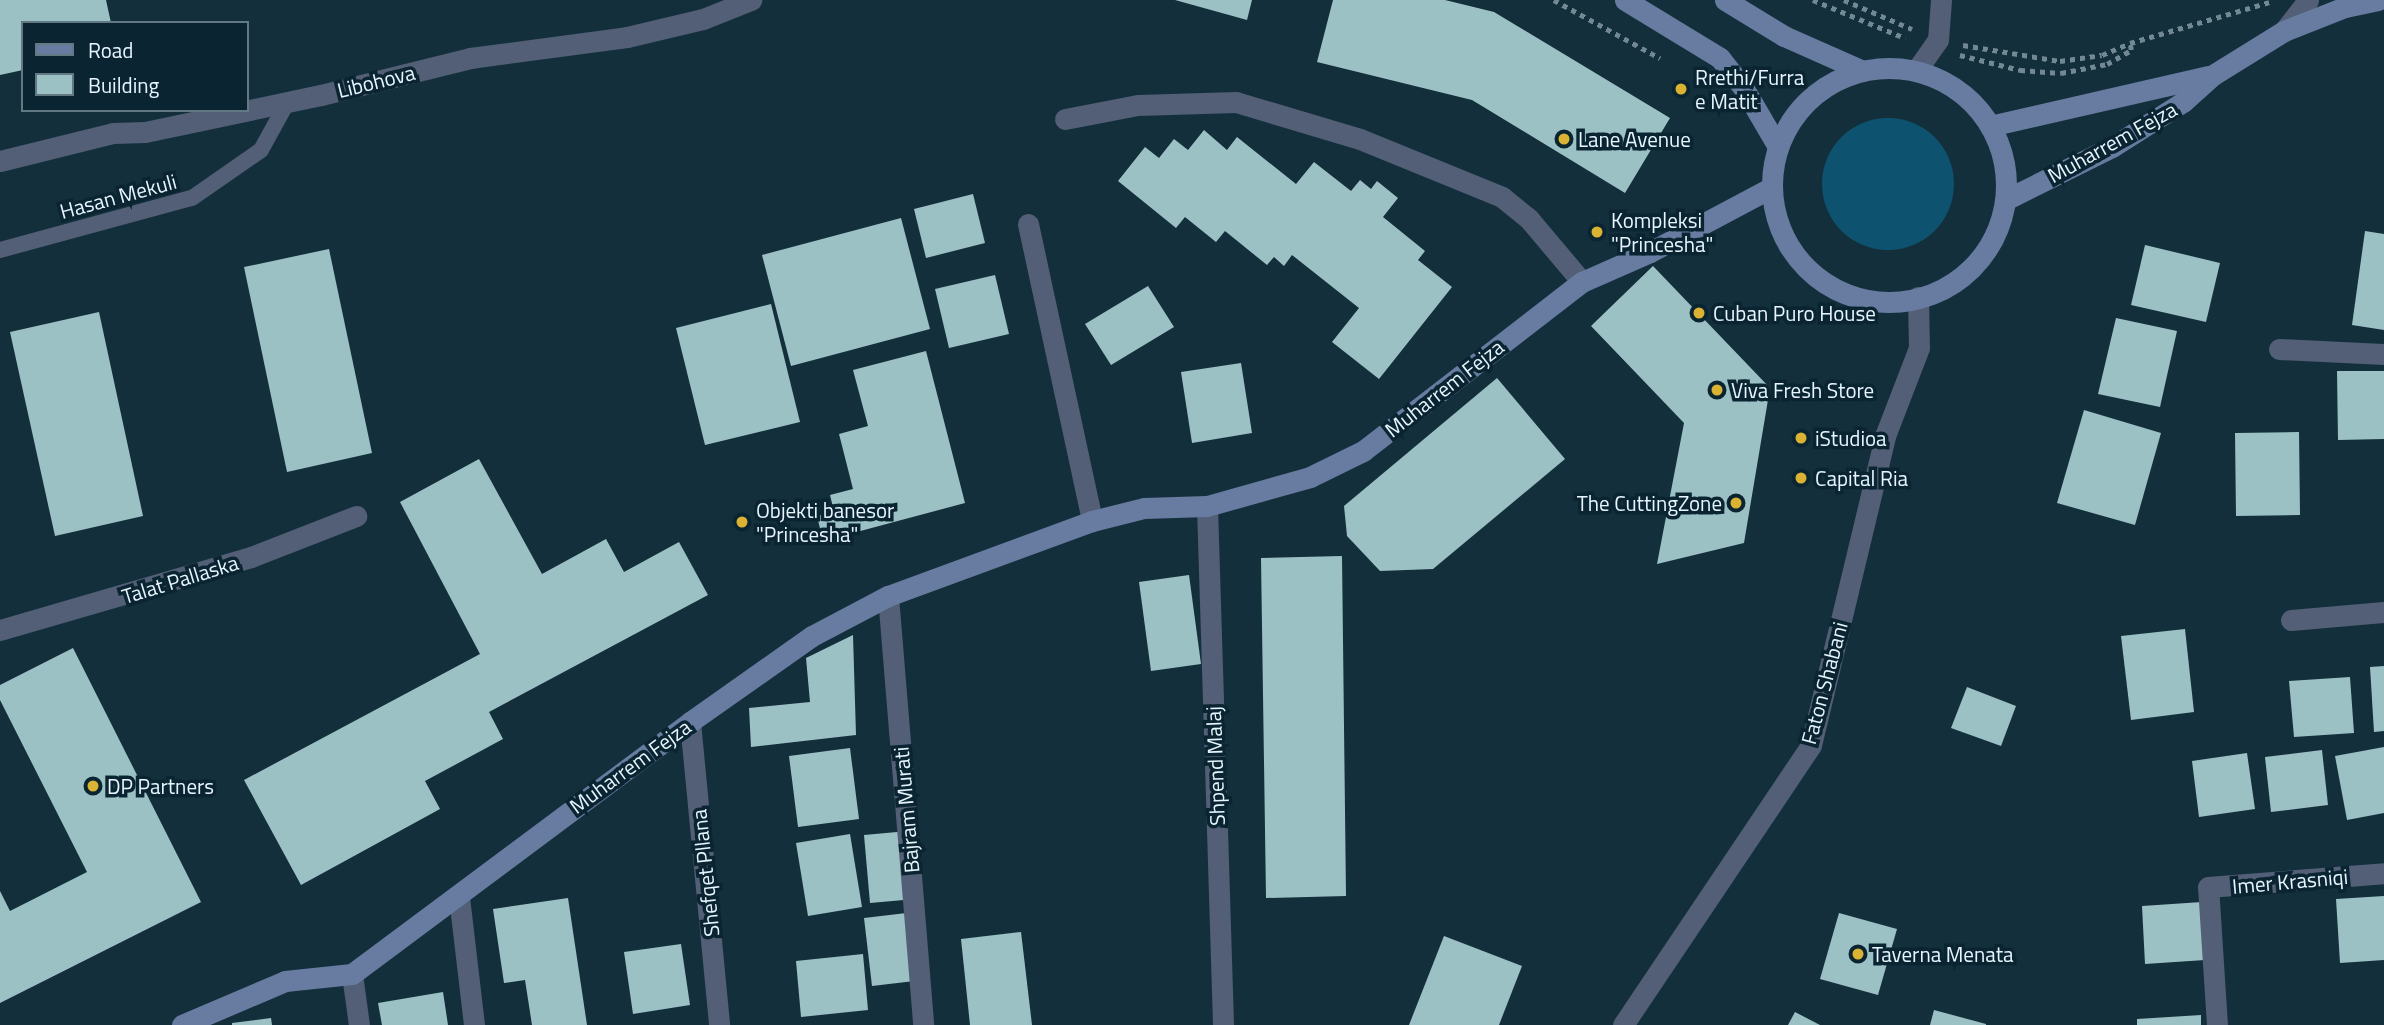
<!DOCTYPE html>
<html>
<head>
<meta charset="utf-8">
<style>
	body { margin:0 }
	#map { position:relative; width:2384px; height:1025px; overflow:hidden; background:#142f3c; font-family:"Titillium Web",sans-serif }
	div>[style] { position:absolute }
	.green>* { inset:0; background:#0d536f }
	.round { border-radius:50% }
	.building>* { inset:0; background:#9cc1c4 }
	.path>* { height:4.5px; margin-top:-2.25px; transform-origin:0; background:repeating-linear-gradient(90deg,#728893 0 5px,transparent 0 10px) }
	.lane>* { height:16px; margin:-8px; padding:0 8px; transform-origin:8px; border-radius:8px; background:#525f76 }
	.street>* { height:21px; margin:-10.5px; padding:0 10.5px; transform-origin:10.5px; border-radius:10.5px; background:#525f76 }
	.secondary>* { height:21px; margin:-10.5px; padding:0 10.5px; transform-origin:10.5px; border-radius:10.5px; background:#677ca0 }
	.secondary>.ring { margin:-10.5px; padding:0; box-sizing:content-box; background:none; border:21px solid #677ca0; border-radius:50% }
	.dots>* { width:19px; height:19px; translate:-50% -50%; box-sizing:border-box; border:4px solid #0a2531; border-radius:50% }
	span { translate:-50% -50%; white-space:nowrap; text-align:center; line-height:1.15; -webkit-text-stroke:7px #0a2531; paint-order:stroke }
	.poi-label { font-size:21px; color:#e6f5fe }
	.left { translate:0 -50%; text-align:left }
	.right { translate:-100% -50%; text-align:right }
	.street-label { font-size:21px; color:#e6f5fe }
	.legend { position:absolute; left:21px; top:21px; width:228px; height:91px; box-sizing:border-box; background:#0a2531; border:2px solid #627883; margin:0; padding:9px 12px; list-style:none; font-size:21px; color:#e6f5fe }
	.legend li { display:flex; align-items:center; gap:14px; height:35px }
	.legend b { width:35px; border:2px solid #627883 }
</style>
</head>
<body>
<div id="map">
	<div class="green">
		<div class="round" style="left:1822px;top:118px;width:132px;height:132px"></div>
	</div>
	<div class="building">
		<div style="clip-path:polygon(0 0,106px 0,111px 23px,23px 23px,23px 70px,0 75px)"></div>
		<div style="clip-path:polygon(1175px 0,1252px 0,1247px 20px)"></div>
		<div style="clip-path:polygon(1333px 0,1445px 0,1494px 12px,1670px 118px,1625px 193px,1472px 100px,1317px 62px)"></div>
		<div style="clip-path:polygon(1204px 130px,1227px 150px,1237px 137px,1296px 184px,1314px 162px,1351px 191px,1360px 180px,1371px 189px,1377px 181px,1398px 198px,1383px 217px,1425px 251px,1418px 260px,1452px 287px,1379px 379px,1332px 342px,1359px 308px,1292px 255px,1284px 266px,1274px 257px,1267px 265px,1225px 231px,1216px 242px,1185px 217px,1176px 228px,1118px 181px,1145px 147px,1159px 158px,1174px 139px,1188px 150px)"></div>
		<div style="clip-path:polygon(973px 194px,985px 243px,926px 258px,914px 209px)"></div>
		<div style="clip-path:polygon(901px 218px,930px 329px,791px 366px,762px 255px)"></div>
		<div style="clip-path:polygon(2365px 231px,2384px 234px,2384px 330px,2352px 325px)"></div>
		<div style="clip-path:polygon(2145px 245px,2220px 263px,2206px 322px,2131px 305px)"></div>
		<div style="clip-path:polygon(329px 249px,372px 453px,287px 472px,244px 267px)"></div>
		<div style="clip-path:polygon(1653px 266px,1770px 388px,1744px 543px,1657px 564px,1684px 423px,1591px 326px)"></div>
		<div style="clip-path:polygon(995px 275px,1009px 334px,949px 348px,935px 289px)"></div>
		<div style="clip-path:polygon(1148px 286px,1174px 327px,1111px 365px,1085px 324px)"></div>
		<div style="clip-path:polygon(771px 304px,800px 422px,705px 445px,676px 328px)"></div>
		<div style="clip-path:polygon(99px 312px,143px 516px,55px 536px,10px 332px)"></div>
		<div style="clip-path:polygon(2116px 318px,2177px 331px,2160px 407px,2098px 394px)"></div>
		<div style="clip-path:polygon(926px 351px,965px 503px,823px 541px,817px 516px,834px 511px,830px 495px,853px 489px,839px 434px,868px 426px,853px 370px)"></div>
		<div style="clip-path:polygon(1241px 363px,1252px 433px,1192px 443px,1181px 372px)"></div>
		<div style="clip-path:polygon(2337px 371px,2384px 371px,2384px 439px,2338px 440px)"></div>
		<div style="clip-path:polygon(1497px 378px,1565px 459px,1433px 569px,1380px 571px,1347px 536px,1344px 506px)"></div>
		<div style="clip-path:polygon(2084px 410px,2161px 433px,2135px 525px,2057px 503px)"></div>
		<div style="clip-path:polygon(2299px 432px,2300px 515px,2236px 516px,2235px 433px)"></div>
		<div style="clip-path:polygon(479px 459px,542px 574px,606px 539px,624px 572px,679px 542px,708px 595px,489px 712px,503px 739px,425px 781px,440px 809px,301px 885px,244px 780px,480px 654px,400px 502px)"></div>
		<div style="clip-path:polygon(1342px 556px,1346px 896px,1266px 898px,1261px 558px)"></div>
		<div style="clip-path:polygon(1189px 575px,1201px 664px,1151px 671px,1139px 582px)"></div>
		<div style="clip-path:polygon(2185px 629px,2194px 712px,2131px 720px,2121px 636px)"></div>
		<div style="clip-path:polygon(853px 635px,856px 735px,751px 747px,749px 708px,810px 702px,806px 658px)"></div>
		<div style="clip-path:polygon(73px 648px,201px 902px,0 1003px,0 891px,10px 911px,87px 872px,0 700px,0 685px)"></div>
		<div style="clip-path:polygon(2384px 666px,2384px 731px,2374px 732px,2370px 667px)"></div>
		<div style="clip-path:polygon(2350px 677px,2354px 733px,2294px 737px,2289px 681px)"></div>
		<div style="clip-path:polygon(1967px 687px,2016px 706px,2001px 746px,1951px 728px)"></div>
		<div style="clip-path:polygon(2384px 747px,2384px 813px,2347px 820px,2335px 756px)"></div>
		<div style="clip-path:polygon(850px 748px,859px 819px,798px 827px,789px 756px)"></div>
		<div style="clip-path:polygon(2322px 750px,2328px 805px,2271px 812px,2265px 757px)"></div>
		<div style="clip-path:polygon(2247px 753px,2255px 809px,2199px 817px,2192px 761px)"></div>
		<div style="clip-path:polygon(908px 831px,915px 899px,870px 903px,864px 835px)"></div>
		<div style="clip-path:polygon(850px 834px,862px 907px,808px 916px,796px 843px)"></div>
		<div style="clip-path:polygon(2384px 896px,2384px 960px,2340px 963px,2336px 899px)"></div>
		<div style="clip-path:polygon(568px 898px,587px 1025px,532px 1025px,525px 980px,504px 983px,493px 909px)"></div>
		<div style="clip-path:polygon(2202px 902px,2205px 960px,2145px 964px,2142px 906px)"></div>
		<div style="clip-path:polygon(915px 912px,923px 980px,872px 986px,864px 918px)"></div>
		<div style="clip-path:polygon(1839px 913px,1897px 929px,1878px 995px,1820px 979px)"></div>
		<div style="clip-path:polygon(1021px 932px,1032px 1025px,970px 1025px,961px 939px)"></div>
		<div style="clip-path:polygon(1444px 936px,1522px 966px,1499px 1025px,1409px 1025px)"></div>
		<div style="clip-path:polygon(681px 944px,690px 1005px,633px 1014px,624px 952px)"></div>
		<div style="clip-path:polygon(863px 954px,868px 1010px,801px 1017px,796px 961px)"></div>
		<div style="clip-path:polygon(443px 992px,448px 1025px,382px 1025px,378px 1003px)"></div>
		<div style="clip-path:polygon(1934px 1010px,1986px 1024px,1986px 1025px,1930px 1025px)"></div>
		<div style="clip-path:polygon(1795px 1012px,1820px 1025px,1788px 1025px)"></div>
		<div style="clip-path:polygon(2201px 1015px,2201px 1025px,2137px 1025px,2137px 1019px)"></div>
		<div style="clip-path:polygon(271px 1018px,272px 1025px,232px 1025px,232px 1023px)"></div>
	</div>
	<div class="path">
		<div style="left:1554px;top:0;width:121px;rotate:28.7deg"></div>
		<div style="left:1813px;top:0;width:100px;rotate:22.4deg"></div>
		<div style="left:1844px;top:0;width:74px;rotate:23.1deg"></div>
		<div style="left:1963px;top:45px;width:98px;rotate:9.4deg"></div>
		<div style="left:2060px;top:61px;width:42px;rotate:-8.1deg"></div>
		<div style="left:2102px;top:55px;width:30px;rotate:-23deg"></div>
		<div style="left:2130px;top:43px;width:145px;rotate:-16.4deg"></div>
		<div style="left:1960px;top:55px;width:62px;rotate:14deg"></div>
		<div style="left:2020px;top:70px;width:41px;rotate:4.2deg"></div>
		<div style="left:2061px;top:73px;width:47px;rotate:-11.1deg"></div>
		<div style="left:2107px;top:64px;width:28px;rotate:-30deg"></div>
		<div style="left:2131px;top:50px;width:7px;rotate:-98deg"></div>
	</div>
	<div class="lane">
		<div style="left:0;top:250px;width:199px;rotate:-15.2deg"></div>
		<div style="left:192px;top:198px;width:84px;rotate:-34.8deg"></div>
		<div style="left:261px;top:150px;width:56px;rotate:-61.1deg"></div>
	</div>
	<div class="street">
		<div style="left:2284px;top:31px;width:39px;rotate:-52deg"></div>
		<div style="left:1916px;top:71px;width:38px;rotate:-55deg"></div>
		<div style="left:1938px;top:40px;width:40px;rotate:-85.7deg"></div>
		<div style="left:1065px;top:119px;width:74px;rotate:-10.9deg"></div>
		<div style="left:1138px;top:105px;width:98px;rotate:-1.8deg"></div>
		<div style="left:1236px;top:102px;width:129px;rotate:16.6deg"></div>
		<div style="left:1360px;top:139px;width:153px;rotate:22.2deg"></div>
		<div style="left:1502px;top:197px;width:35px;rotate:39deg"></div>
		<div style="left:1529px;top:219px;width:82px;rotate:49.9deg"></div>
		<div style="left:0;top:161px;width:116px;rotate:-13.9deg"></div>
		<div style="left:113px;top:133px;width:32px;rotate:-2deg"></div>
		<div style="left:145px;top:132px;width:180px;rotate:-11.9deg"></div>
		<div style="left:321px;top:95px;width:154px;rotate:-13.9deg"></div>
		<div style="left:470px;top:58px;width:158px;rotate:-7.6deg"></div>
		<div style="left:627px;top:37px;width:78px;rotate:-13.3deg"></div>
		<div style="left:703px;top:19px;width:52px;rotate:-21.6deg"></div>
		<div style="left:1028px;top:224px;width:304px;rotate:77.8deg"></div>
		<div style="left:2279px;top:349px;width:105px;rotate:2.7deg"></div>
		<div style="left:1207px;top:506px;width:519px;rotate:88.23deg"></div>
		<div style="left:888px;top:596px;width:430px;rotate:85.3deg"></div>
		<div style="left:2291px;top:620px;width:93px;rotate:-4.9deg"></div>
		<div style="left:0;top:630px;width:261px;rotate:-16.2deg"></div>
		<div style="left:251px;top:557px;width:113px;rotate:-21.3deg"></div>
		<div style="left:690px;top:722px;width:304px;rotate:84.5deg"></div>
		<div style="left:459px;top:897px;width:129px;rotate:83.3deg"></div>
		<div style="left:352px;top:974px;width:51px;rotate:82.2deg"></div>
		<div style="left:1623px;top:1025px;width:337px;rotate:-56.1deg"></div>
		<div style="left:1811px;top:745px;width:318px;rotate:-76.5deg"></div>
		<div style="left:1885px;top:436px;width:94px;rotate:-68.9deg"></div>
		<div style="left:1919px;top:348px;width:51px;rotate:-91.1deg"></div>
		<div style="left:2217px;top:1025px;width:138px;rotate:-93.7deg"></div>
		<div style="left:2208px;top:887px;width:177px;rotate:-4.5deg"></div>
	</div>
	<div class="secondary">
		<div style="left:1625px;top:0;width:111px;rotate:31.4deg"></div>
		<div style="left:1720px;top:58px;width:37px;rotate:52deg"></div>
		<div style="left:1743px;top:87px;width:69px;rotate:59.7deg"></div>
		<div style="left:1725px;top:0;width:69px;rotate:31.4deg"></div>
		<div style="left:1784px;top:36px;width:86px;rotate:23.9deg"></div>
		<div class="ring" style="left:1772px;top:68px;width:213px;height:213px"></div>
		<div style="left:1990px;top:126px;width:224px;rotate:-12.9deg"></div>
		<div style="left:2005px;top:200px;width:119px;rotate:-26.4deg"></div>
		<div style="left:2112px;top:147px;width:84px;rotate:-32.4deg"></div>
		<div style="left:2183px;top:102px;width:40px;rotate:-42deg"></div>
		<div style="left:2213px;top:75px;width:84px;rotate:-31.8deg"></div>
		<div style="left:2284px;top:31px;width:66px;rotate:-21.5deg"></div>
		<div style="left:2345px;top:7px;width:33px;rotate:-12deg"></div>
		<div style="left:182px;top:1025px;width:112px;rotate:-23.1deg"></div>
		<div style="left:285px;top:981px;width:67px;rotate:-6deg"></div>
		<div style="left:352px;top:974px;width:422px;rotate:-36.7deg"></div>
		<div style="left:690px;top:722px;width:149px;rotate:-35.2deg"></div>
		<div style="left:812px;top:636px;width:86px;rotate:-27.8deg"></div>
		<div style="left:888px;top:596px;width:217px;rotate:-20.2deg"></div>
		<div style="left:1092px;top:521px;width:54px;rotate:-14deg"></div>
		<div style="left:1144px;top:508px;width:63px;rotate:-1.8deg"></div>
		<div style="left:1207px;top:506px;width:107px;rotate:-15.7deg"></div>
		<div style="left:1310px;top:477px;width:59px;rotate:-26.1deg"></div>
		<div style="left:1363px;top:451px;width:277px;rotate:-37.7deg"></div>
		<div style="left:1582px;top:282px;width:74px;rotate:-23.8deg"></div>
		<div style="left:1650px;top:252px;width:138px;rotate:-28deg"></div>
	</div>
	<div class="dots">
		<div style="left:1681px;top:89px;background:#dbb333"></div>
		<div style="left:1564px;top:139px;background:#dbb333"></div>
		<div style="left:1597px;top:232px;background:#dbb333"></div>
		<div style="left:1699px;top:313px;background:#dbb333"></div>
		<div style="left:1717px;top:390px;background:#dbb333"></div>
		<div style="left:1801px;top:438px;background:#dbb333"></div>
		<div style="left:1801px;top:478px;background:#dbb333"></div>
		<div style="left:1736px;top:503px;background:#dbb333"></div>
		<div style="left:742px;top:522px;background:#dbb333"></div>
		<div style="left:93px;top:786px;background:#dbb333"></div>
		<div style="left:1858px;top:954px;background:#dbb333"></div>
	</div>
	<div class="poi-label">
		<span class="left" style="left:1695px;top:89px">Rrethi/Furra<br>e Matit</span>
		<span class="left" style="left:1578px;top:139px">Lane Avenue</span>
		<span class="left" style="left:1611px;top:232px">Kompleksi<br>"Princesha"</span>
		<span class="left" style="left:1713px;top:313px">Cuban Puro House</span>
		<span class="left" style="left:1731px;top:390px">Viva Fresh Store</span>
		<span class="left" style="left:1815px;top:438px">iStudioa</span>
		<span class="left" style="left:1815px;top:478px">Capital Ria</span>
		<span class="right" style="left:1722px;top:503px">The CuttingZone</span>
		<span class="left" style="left:756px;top:522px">Objekti banesor<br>"Princesha"</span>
		<span class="left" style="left:107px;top:786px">DP Partners</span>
		<span class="left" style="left:1872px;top:954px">Taverna Menata</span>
	</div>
	<div class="street-label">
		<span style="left:376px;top:81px;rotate:-14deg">Libohova</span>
		<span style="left:2112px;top:142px;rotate:-29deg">Muharrem Fejza</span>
		<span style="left:118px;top:196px;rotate:-15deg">Hasan Mekuli</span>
		<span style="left:1444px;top:388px;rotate:-38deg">Muharrem Fejza</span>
		<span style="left:180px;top:579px;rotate:-17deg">Talat Pallaska</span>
		<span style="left:1824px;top:683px;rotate:-75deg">Faton Shabani</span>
		<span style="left:630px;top:766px;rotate:-36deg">Muharrem Fejza</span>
		<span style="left:1215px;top:766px;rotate:-92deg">Shpend Malaj</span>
		<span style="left:906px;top:810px;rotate:-95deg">Bajram Murati</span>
		<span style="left:705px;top:873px;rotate:-96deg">Shefqet Pllana</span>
		<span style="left:2290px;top:881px;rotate:-5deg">Imer Krasniqi</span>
	</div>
	<ul class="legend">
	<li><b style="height:9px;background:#677ca0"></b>Road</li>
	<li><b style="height:19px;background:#9cc1c4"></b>Building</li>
	</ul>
</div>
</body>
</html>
